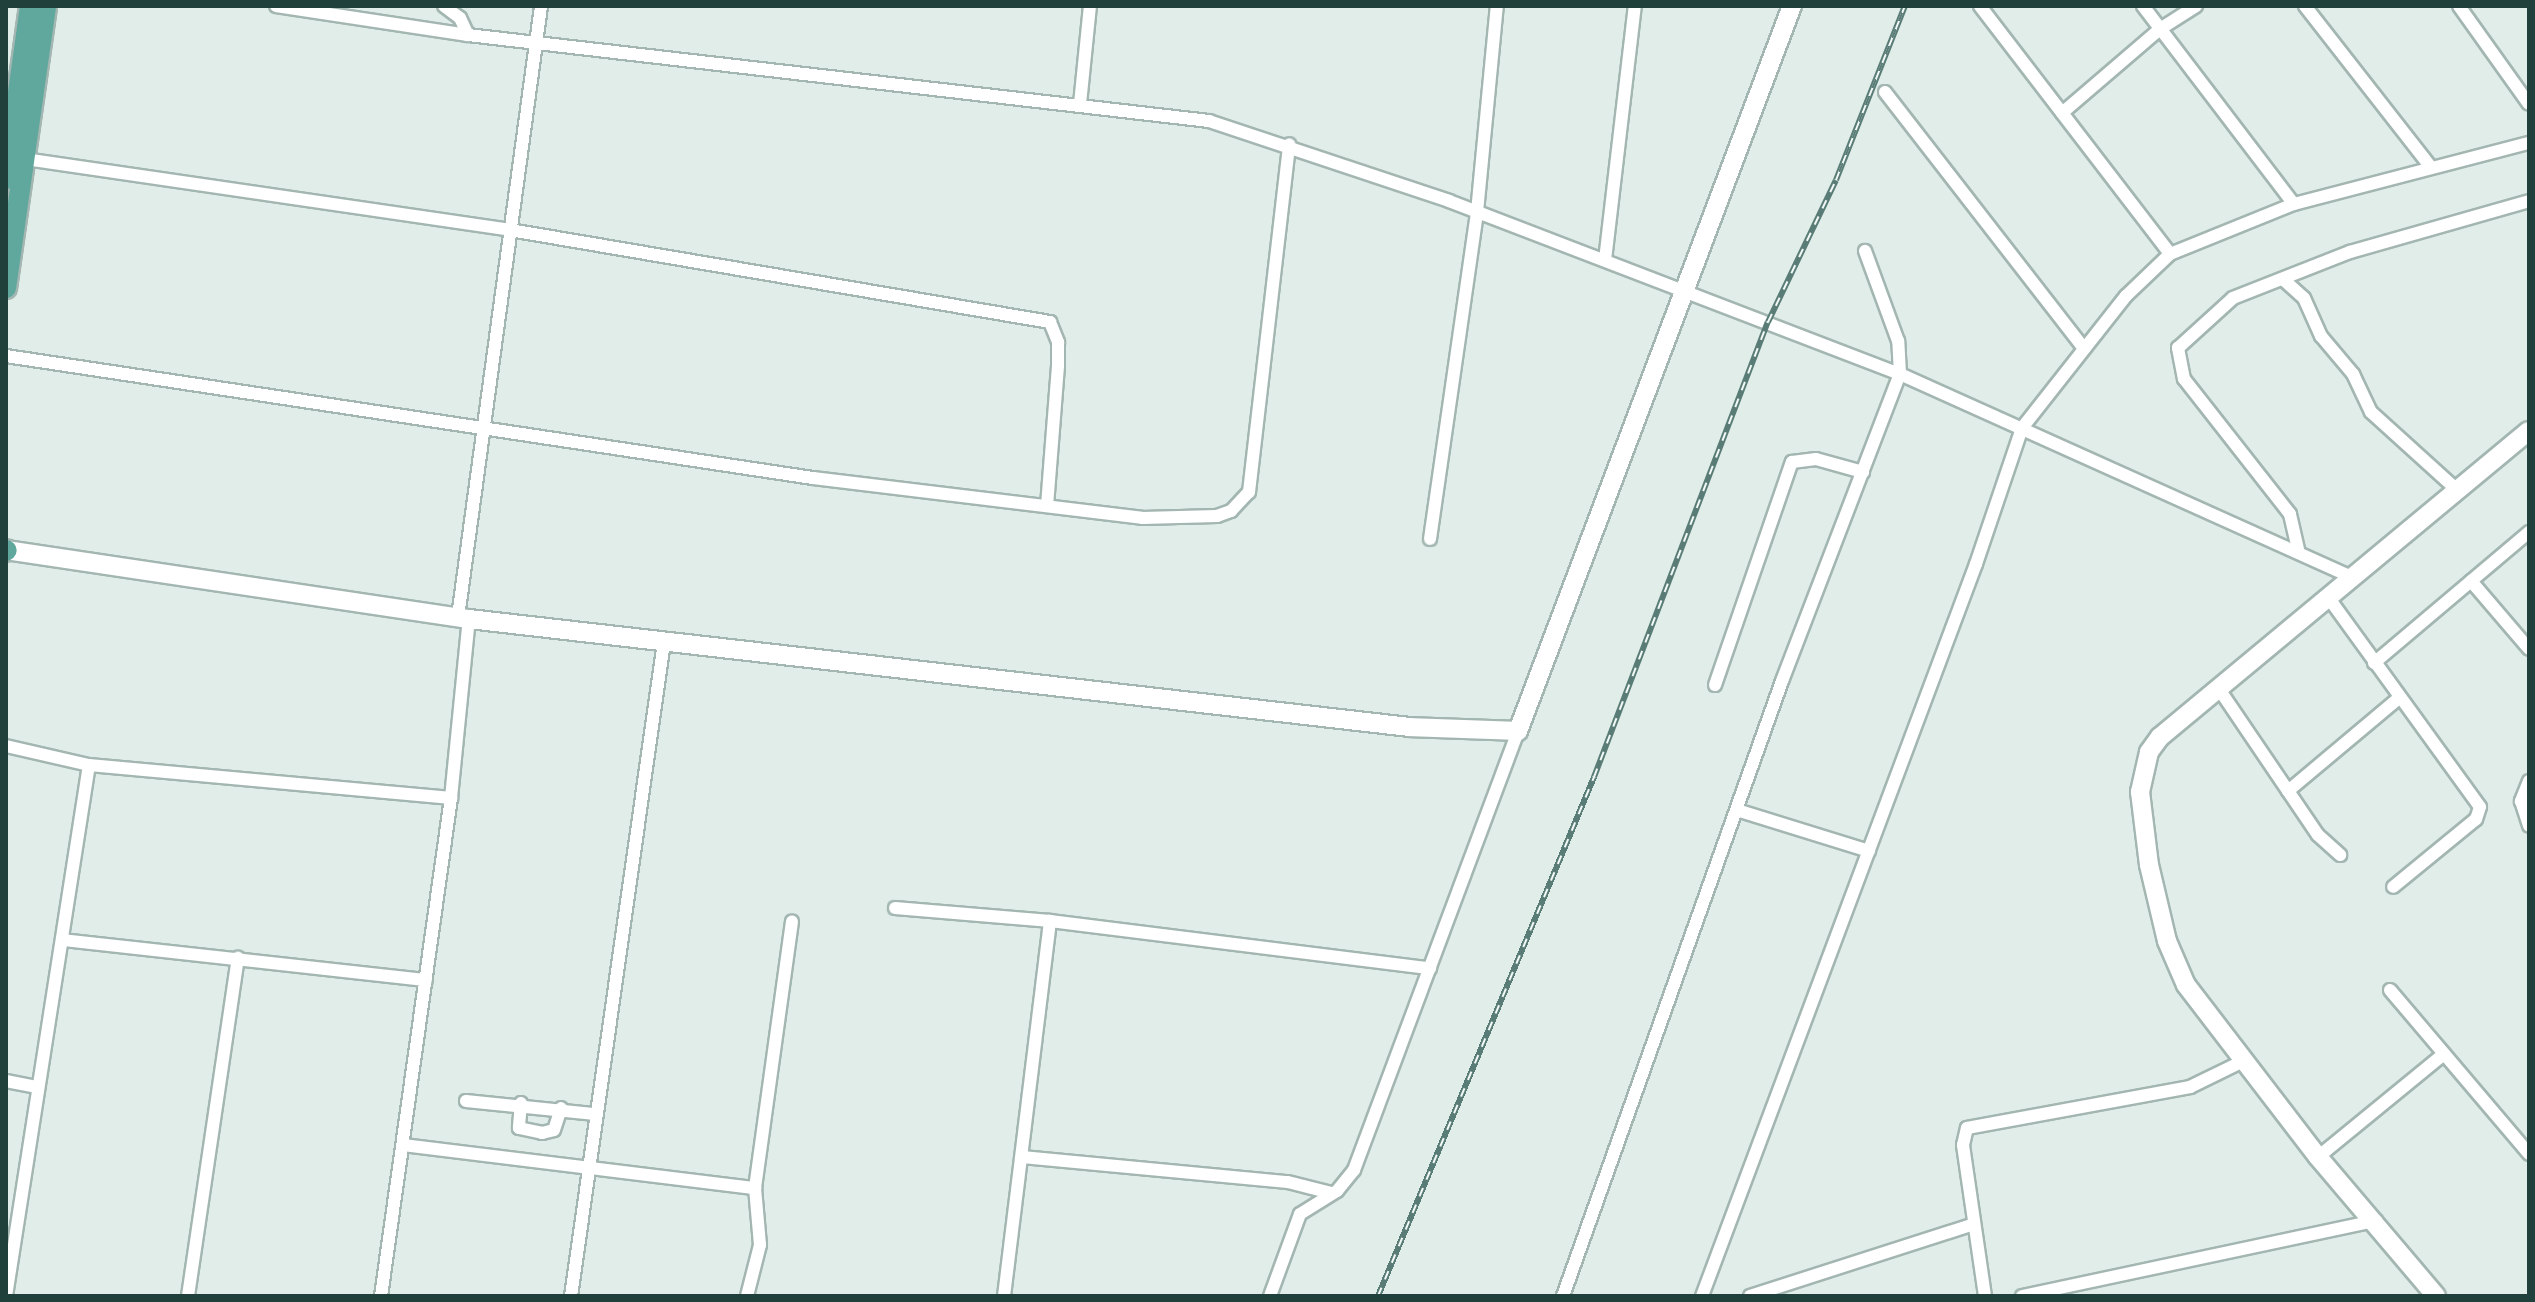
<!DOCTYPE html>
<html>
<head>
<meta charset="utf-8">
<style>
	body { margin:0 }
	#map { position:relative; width:2535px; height:1302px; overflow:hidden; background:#e1ede9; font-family:"Nunito Sans",sans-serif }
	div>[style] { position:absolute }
	.roads { filter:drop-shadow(2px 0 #a3b6b1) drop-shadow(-2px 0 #a3b6b1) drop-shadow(0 2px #a3b6b1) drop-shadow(0 -2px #a3b6b1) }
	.street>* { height:12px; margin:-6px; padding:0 6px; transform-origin:6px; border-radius:6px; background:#fff }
	.secondary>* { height:18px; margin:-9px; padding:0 9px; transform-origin:9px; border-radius:9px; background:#fff }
	.primary>* { height:20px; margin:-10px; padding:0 10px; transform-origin:10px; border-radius:10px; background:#60a89d }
	.rail>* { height:6px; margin-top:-3px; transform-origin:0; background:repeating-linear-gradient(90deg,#f2f9f6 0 9px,#5a7c76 0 18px); box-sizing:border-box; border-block:2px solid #5a7c76 }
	span { translate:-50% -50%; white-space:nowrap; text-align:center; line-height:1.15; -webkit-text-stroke:8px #f2f9f6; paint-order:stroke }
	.frame { position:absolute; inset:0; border:8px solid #1f403b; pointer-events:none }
</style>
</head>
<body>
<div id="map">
	<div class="roads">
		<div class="street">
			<div style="left:276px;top:6px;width:194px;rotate:8.6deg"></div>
			<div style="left:468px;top:35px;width:746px;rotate:6.62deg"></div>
			<div style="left:1209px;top:121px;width:253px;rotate:18.4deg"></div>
			<div style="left:1449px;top:201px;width:483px;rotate:21deg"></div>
			<div style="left:1900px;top:374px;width:495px;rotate:24.2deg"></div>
			<div style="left:444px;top:6px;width:20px;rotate:37deg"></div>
			<div style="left:460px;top:18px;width:19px;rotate:65deg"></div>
			<div style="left:1980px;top:6px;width:312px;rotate:52.5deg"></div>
			<div style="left:2143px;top:6px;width:249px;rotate:52.7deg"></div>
			<div style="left:2305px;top:6px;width:203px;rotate:52deg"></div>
			<div style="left:2459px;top:6px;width:120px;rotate:54.5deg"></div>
			<div style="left:1885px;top:92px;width:325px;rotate:52.2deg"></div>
			<div style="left:1080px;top:104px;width:99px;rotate:-84.2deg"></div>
			<div style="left:2062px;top:113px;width:129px;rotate:-40.6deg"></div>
			<div style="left:2160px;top:29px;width:43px;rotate:-32.6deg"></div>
			<div style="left:25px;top:159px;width:490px;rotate:8.3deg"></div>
			<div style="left:510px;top:230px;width:548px;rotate:9.67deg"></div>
			<div style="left:1050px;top:322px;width:22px;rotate:68deg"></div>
			<div style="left:1058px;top:342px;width:24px;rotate:90deg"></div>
			<div style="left:1058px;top:366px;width:140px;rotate:94.5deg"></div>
			<div style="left:1605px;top:260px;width:256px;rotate:-83.3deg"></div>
			<div style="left:2285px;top:281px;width:25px;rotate:42deg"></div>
			<div style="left:2304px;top:298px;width:42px;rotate:65.9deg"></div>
			<div style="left:2321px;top:336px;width:50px;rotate:49.9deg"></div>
			<div style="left:2353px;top:374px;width:42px;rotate:64.7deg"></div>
			<div style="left:2371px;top:412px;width:118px;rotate:42.2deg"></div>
			<div style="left:6px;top:356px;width:816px;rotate:8.6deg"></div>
			<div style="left:813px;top:478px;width:331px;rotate:6.9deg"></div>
			<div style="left:1142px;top:518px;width:75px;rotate:-1.5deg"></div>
			<div style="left:1217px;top:516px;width:15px;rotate:-20deg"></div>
			<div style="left:1231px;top:511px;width:26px;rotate:-47deg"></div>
			<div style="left:1249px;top:492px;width:350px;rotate:-83.4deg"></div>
			<div style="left:1430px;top:539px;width:330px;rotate:-81.8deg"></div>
			<div style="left:1477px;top:212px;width:207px;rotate:-84.5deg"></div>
			<div style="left:2298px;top:549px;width:36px;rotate:-103deg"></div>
			<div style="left:2290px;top:514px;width:172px;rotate:-128.1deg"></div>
			<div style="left:2184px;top:379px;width:32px;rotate:-101deg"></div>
			<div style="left:2178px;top:348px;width:74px;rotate:-42.3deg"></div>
			<div style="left:2233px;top:298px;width:126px;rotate:-21.5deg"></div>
			<div style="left:2350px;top:252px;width:186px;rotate:-15.9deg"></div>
			<div style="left:2471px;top:581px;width:89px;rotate:49.5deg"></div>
			<div style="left:2328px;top:597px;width:259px;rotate:54.1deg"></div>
			<div style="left:2480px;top:807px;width:13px;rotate:108deg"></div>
			<div style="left:2476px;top:819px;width:107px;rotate:140.7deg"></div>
			<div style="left:458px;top:617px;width:617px;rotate:-82.26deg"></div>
			<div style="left:2374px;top:663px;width:203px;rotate:-40.2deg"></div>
			<div style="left:1715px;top:685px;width:236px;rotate:-71deg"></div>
			<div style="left:1792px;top:462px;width:24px;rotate:-7deg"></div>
			<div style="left:1816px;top:459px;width:49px;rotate:15.5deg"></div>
			<div style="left:2219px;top:689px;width:176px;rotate:55.9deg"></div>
			<div style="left:2318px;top:835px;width:30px;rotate:42deg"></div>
			<div style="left:6px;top:746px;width:85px;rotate:12.9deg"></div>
			<div style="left:89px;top:765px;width:364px;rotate:5.2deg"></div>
			<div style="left:2529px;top:781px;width:22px;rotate:112deg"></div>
			<div style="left:2521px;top:801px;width:26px;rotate:72deg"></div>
			<div style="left:2288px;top:791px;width:145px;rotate:-40deg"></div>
			<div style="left:1740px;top:811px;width:135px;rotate:17.2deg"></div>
			<div style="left:895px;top:908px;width:156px;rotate:4.8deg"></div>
			<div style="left:1050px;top:921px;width:383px;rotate:7.1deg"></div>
			<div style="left:63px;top:940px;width:365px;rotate:6.3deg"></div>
			<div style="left:2390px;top:990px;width:215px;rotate:49.7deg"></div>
			<div style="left:6px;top:1081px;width:32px;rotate:11deg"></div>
			<div style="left:466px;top:1101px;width:130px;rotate:5.8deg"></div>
			<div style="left:521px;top:1103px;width:25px;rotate:95deg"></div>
			<div style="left:519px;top:1128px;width:24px;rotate:12deg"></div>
			<div style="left:542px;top:1133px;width:12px;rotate:-14deg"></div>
			<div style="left:554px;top:1130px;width:23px;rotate:-72deg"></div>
			<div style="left:403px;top:1145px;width:355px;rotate:7deg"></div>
			<div style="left:755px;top:1188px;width:269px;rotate:-82.1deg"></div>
			<div style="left:1022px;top:1157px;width:267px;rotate:5.4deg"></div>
			<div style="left:1288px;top:1182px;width:44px;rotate:14.3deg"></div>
			<div style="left:2318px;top:1157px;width:163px;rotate:-39.3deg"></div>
			<div style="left:6px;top:1296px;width:537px;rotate:-81.12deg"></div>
			<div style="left:188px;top:1296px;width:342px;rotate:-81.6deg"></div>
			<div style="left:381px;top:1296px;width:503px;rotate:-82deg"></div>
			<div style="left:451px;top:798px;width:180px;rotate:-84.3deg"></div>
			<div style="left:571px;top:1296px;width:661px;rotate:-81.91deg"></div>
			<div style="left:747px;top:1296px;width:53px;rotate:-75.7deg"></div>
			<div style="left:760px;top:1245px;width:57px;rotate:-95deg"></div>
			<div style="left:1004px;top:1296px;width:378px;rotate:-83deg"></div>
			<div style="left:1270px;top:1296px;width:87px;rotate:-69.9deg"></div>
			<div style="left:1300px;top:1214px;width:44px;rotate:-31.9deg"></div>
			<div style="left:1337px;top:1191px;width:27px;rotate:-51deg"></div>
			<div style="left:1354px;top:1170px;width:469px;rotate:-69.5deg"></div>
			<div style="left:1563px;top:1296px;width:653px;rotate:-70.4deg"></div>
			<div style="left:1782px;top:681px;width:329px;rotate:-69deg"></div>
			<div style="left:1900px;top:374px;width:33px;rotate:-93deg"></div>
			<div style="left:1898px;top:341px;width:96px;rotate:-110.1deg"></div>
			<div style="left:1702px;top:1296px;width:782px;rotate:-69.48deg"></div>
			<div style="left:1976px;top:564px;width:144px;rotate:-71.3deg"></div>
			<div style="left:2022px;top:428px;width:168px;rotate:-51.8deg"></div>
			<div style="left:2126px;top:296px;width:61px;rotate:-43.7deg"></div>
			<div style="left:2170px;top:254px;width:134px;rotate:-22deg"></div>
			<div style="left:2294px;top:204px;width:243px;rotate:-14.6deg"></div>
			<div style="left:1750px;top:1296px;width:235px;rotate:-17.8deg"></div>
			<div style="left:1985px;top:1296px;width:153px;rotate:-98.3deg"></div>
			<div style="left:1963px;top:1145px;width:17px;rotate:-77deg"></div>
			<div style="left:1967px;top:1128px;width:227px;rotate:-10.4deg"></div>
			<div style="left:2190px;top:1087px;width:59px;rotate:-26.1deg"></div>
			<div style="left:2022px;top:1296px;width:362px;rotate:-12deg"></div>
		</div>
		<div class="secondary">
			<div style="left:6px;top:550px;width:468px;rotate:8.5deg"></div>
			<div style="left:469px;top:619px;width:946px;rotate:6.55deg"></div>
			<div style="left:1409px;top:727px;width:109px;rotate:2.1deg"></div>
			<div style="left:1518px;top:731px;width:775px;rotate:-69.3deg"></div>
			<div style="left:2436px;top:1296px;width:182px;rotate:-130.3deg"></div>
			<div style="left:2318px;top:1157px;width:217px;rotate:-127.5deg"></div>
			<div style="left:2186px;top:985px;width:48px;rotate:-113.4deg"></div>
			<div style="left:2167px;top:941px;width:78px;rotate:-103.3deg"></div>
			<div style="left:2149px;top:865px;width:74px;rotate:-97deg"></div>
			<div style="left:2140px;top:792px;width:41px;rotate:-77.3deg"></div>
			<div style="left:2149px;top:752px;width:19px;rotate:-54deg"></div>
			<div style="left:2160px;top:737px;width:479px;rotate:-39.7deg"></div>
		</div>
		<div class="primary">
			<div style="left:6px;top:179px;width:175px;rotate:-82.1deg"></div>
			<div style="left:6px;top:288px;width:285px;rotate:-81.9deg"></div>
			<div style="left:6px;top:551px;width:1px;rotate:-45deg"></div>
		</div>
	</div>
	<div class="rail">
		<div style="left:1378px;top:1296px;width:562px;rotate:-67.4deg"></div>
		<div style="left:1594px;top:777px;width:487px;rotate:-69.1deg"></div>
		<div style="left:1768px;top:322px;width:157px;rotate:-64.4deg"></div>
		<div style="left:1836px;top:180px;width:187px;rotate:-68.4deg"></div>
	</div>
	<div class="frame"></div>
</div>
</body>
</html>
